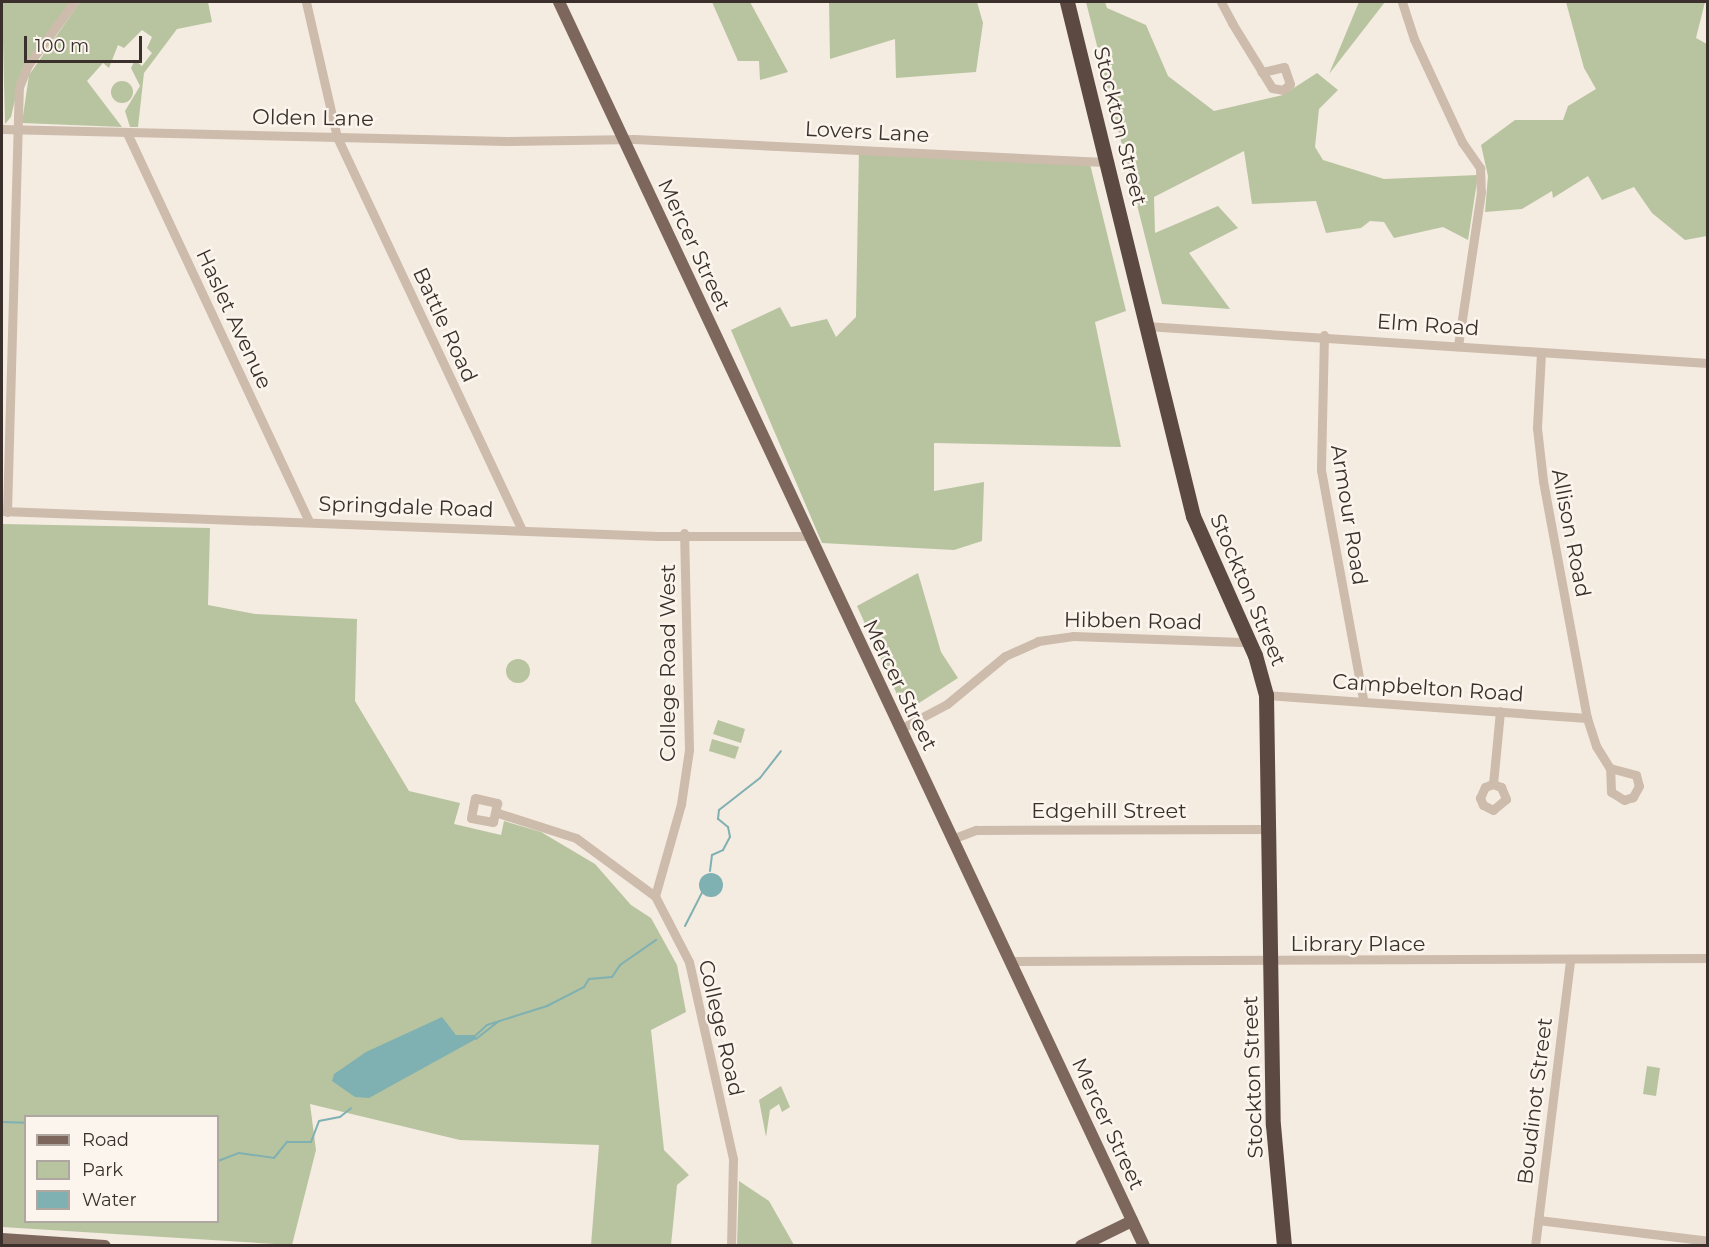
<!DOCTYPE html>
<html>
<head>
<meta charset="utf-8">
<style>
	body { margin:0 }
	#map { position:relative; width:1709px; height:1247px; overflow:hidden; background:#f4ebe1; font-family:Montserrat,sans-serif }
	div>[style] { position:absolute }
	.green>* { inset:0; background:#b8c4a0 }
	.round { border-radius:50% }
	.water>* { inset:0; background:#7fb0b2 }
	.stream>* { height:2px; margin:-1px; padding:0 1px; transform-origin:1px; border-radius:1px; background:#7fb0b2 }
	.minor>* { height:9px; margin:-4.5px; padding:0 4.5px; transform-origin:4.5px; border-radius:4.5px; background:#cdbbac }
	.major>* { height:12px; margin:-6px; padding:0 6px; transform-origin:6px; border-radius:6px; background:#7d675c }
	.highway>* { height:15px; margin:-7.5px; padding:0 7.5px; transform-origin:7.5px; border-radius:7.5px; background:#5c4a42 }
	span { translate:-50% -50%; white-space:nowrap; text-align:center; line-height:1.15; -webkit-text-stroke:5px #fbf5ee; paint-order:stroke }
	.street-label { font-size:21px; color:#3b302b }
	.frame { position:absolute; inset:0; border:3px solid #3b302b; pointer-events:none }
	.legend { position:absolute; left:24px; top:1115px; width:195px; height:108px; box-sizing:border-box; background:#fbf5ee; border:2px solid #aea6a0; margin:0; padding:8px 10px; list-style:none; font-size:18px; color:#3b302b }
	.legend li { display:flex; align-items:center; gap:12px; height:30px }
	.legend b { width:30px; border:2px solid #aea6a0 }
	.scale { position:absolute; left:24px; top:36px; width:118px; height:27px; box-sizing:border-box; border:3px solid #3b302b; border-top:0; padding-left:8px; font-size:18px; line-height:21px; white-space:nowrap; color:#3b302b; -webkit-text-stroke:4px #fbf5ee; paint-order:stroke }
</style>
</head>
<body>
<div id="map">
	<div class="green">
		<div style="clip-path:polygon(2px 2px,70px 2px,22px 69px,11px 117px,5px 124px)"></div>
		<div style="clip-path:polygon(80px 2px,208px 2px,212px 22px,177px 29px,144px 73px,138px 127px,130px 127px,125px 111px,140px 86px,131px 68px,135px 60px,142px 66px,152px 53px,147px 48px,152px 37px,142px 30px,124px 48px,118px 45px,109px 68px,103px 63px,87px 81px,122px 127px,22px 123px,29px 75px)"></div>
		<div style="clip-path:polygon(712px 2px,750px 2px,788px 72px,760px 80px,759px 61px,738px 61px)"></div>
		<div style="clip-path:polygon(829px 2px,977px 2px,983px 23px,976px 72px,896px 78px,895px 39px,830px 59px)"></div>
		<div style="clip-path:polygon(1086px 2px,1105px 2px,1107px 8px,1146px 25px,1168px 76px,1214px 111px,1283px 95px,1317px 73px,1338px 90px,1319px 109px,1315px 147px,1323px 160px,1384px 179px,1478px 175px,1468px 240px,1443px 227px,1394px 238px,1384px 222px,1370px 221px,1361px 228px,1326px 233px,1316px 201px,1252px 204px,1244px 151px,1154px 197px,1155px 233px,1218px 206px,1238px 228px,1189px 253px,1230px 309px,1162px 304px)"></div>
		<div style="clip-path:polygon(1359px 2px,1385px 2px,1329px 74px)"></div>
		<div style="clip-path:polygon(1566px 2px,1705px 2px,1696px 38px,1707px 44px,1707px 236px,1685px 240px,1652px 213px,1634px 187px,1602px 200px,1588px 176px,1553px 198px,1552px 191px,1522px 209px,1485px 212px,1488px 176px,1481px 145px,1515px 120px,1563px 120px,1568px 106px,1596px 89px,1584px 68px)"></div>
		<div class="round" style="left:111px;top:81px;width:22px;height:22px"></div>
		<div style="clip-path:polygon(859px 148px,1089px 160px,1126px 311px,1095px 322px,1121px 447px,934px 443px,934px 491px,984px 482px,982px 541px,954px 550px,822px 543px,731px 330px,780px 307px,791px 327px,827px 319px,836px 337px,856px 317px)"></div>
		<div style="clip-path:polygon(evenodd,2px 524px,210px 528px,208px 605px,255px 614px,357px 619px,355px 701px,409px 791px,460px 803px,454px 824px,501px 835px,504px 821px,541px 832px,595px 864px,631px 905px,651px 918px,677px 965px,686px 1012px,651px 1030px,664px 1150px,689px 1175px,677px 1185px,671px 1245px,591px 1245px,599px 1145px,460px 1140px,310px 1104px,316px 1150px,292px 1245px,2px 1227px,2px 524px,26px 1116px,218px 1116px,218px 1222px,26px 1222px,26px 1116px)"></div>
		<div style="clip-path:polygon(918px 573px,941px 652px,958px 678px,905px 712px,857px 606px)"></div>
		<div class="round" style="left:506px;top:659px;width:24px;height:24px"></div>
		<div style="clip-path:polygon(718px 720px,745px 729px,741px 743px,713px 734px)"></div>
		<div style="clip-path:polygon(712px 739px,739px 747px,735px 759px,709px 751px)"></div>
		<div style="clip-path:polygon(1647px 1066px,1660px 1068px,1656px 1096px,1643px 1094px)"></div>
		<div style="clip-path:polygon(781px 1086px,790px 1107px,782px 1112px,779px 1104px,770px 1110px,766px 1137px,759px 1100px)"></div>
		<div style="clip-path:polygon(739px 1181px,769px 1201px,794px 1245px,737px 1245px)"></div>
	</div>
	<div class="water">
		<div class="round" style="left:699px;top:873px;width:24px;height:24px"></div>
		<div style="clip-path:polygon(442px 1017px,456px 1035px,476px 1035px,476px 1039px,369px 1098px,355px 1097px,332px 1081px,334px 1074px,366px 1052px)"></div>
	</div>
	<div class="stream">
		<div style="left:710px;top:871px;width:16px;rotate:-83deg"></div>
		<div style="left:712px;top:855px;width:12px;rotate:-24deg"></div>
		<div style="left:723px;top:850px;width:15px;rotate:-62deg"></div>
		<div style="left:730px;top:837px;width:10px;rotate:-101deg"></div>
		<div style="left:728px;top:827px;width:13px;rotate:-141deg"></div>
		<div style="left:718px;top:819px;width:9px;rotate:-84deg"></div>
		<div style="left:719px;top:810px;width:52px;rotate:-38deg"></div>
		<div style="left:760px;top:778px;width:34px;rotate:-52deg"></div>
		<div style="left:685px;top:926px;width:38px;rotate:-63deg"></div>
		<div style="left:476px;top:1035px;width:15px;rotate:-42deg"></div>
		<div style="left:487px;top:1025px;width:63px;rotate:-17.6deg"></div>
		<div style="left:547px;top:1006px;width:42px;rotate:-27.2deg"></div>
		<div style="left:584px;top:987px;width:9px;rotate:-58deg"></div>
		<div style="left:589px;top:979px;width:23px;rotate:-5deg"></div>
		<div style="left:612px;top:977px;width:14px;rotate:-56deg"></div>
		<div style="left:620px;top:965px;width:44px;rotate:-34.8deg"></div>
		<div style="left:476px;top:1039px;width:28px;rotate:-38deg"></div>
		<div style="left:2px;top:1122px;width:24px;rotate:2deg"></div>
		<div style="left:218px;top:1161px;width:22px;rotate:-21deg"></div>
		<div style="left:239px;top:1153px;width:35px;rotate:8deg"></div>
		<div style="left:274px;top:1158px;width:21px;rotate:-51deg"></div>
		<div style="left:287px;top:1142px;width:24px"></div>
		<div style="left:311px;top:1142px;width:22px;rotate:-69deg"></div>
		<div style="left:319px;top:1121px;width:21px;rotate:-11deg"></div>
		<div style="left:340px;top:1117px;width:14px;rotate:-39deg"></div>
	</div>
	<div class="minor">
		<div style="left:306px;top:2px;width:139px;rotate:77.1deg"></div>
		<div style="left:337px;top:137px;width:432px;rotate:64.8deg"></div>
		<div style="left:1221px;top:2px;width:24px;rotate:62deg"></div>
		<div style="left:1232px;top:23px;width:76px;rotate:58.4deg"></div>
		<div style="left:1272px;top:88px;width:11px;rotate:10deg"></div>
		<div style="left:1283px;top:90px;width:9px;rotate:-41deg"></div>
		<div style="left:1290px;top:84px;width:18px;rotate:-109deg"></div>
		<div style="left:1284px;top:67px;width:23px;rotate:167deg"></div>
		<div style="left:1402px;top:2px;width:39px;rotate:72deg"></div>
		<div style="left:1414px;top:39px;width:114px;rotate:65deg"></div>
		<div style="left:1462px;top:142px;width:32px;rotate:55deg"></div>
		<div style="left:1480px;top:168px;width:24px;rotate:88deg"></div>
		<div style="left:1481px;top:192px;width:156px;rotate:98.5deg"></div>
		<div style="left:2px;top:129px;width:504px;rotate:1.36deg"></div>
		<div style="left:506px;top:141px;width:128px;rotate:-0.9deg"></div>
		<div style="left:634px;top:139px;width:476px;rotate:2.8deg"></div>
		<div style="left:127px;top:133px;width:429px;rotate:64.9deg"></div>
		<div style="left:1146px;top:326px;width:563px;rotate:3.77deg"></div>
		<div style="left:1324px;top:335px;width:135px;rotate:91.3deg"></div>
		<div style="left:1321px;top:470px;width:233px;rotate:79.6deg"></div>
		<div style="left:1541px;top:353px;width:75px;rotate:93.1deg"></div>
		<div style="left:1537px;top:428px;width:53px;rotate:83.5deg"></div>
		<div style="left:1543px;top:481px;width:241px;rotate:79.5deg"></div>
		<div style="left:1587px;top:718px;width:29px;rotate:72deg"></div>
		<div style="left:1596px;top:746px;width:26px;rotate:58deg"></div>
		<div style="left:2px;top:511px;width:656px;rotate:2.18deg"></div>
		<div style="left:658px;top:536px;width:150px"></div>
		<div style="left:7px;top:512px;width:425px;rotate:-88.4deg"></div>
		<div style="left:19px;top:87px;width:24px;rotate:-68deg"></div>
		<div style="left:28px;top:65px;width:78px;rotate:-53.9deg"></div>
		<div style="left:1266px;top:695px;width:322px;rotate:4.1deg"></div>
		<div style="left:900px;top:729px;width:53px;rotate:-28deg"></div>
		<div style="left:947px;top:704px;width:75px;rotate:-39.6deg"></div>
		<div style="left:1005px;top:656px;width:36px;rotate:-24deg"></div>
		<div style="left:1038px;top:641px;width:35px;rotate:-8deg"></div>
		<div style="left:1073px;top:636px;width:176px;rotate:2deg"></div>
		<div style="left:1610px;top:768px;width:27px;rotate:15deg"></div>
		<div style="left:1636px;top:775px;width:11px;rotate:75deg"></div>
		<div style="left:1639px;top:786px;width:13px;rotate:119deg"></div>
		<div style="left:1633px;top:797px;width:9px;rotate:162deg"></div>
		<div style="left:1624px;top:800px;width:15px;rotate:-148deg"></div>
		<div style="left:1611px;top:792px;width:24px;rotate:-92deg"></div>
		<div style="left:1493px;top:784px;width:9px;rotate:21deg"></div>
		<div style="left:1501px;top:787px;width:13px;rotate:67deg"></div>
		<div style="left:1506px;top:799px;width:17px;rotate:140deg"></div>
		<div style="left:1493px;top:810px;width:11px;rotate:-153deg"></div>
		<div style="left:1483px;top:805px;width:8px;rotate:-113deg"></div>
		<div style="left:1480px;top:798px;width:12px;rotate:-66deg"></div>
		<div style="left:1485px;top:787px;width:9px;rotate:-21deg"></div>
		<div style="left:1493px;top:784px;width:73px;rotate:-84.5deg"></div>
		<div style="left:475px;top:798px;width:23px;rotate:13deg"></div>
		<div style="left:497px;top:803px;width:19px;rotate:102deg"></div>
		<div style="left:493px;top:822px;width:22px;rotate:-170deg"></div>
		<div style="left:471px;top:818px;width:20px;rotate:-79deg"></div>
		<div style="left:498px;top:813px;width:82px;rotate:17.8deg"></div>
		<div style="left:576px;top:838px;width:98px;rotate:36.3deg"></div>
		<div style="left:655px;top:896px;width:74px;rotate:62.7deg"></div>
		<div style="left:689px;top:962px;width:202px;rotate:77.4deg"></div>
		<div style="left:733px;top:1159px;width:87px;rotate:91.3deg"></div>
		<div style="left:952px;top:839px;width:26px;rotate:-21deg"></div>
		<div style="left:976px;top:830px;width:293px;rotate:-0.2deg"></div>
		<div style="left:655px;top:896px;width:96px;rotate:-74.2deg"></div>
		<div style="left:681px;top:804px;width:55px;rotate:-81.6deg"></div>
		<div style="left:689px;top:750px;width:217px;rotate:-91.3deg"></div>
		<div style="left:1009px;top:961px;width:699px;rotate:-0.25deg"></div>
		<div style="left:1538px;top:1220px;width:171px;rotate:7deg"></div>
		<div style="left:1535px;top:1246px;width:287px;rotate:-83deg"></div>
	</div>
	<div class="major">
		<div style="left:559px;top:2px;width:1375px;rotate:64.81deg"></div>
		<div style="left:2px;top:1239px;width:103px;rotate:3.9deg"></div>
		<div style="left:1081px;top:1246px;width:57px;rotate:-26.1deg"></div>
	</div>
	<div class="highway">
		<div style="left:1067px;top:2px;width:529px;rotate:76.23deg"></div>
		<div style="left:1193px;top:516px;width:152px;rotate:66deg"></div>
		<div style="left:1255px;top:655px;width:41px;rotate:74.6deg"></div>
		<div style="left:1266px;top:695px;width:430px;rotate:89.1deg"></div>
		<div style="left:1273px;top:1125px;width:121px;rotate:84.8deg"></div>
	</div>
	<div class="street-label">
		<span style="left:313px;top:118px;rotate:1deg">Olden Lane</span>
		<span style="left:1120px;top:126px;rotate:76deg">Stockton Street</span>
		<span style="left:867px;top:132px;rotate:3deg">Lovers Lane</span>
		<span style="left:694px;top:245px;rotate:65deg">Mercer Street</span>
		<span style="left:234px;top:319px;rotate:65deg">Haslet Avenue</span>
		<span style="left:445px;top:325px;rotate:65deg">Battle Road</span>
		<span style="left:1428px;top:325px;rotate:4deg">Elm Road</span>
		<span style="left:406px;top:507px;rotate:2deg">Springdale Road</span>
		<span style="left:1349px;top:515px;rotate:81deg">Armour Road</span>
		<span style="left:1571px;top:533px;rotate:79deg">Allison Road</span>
		<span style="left:1248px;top:590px;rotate:67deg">Stockton Street</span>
		<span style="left:1133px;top:621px;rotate:1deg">Hibben Road</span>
		<span style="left:668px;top:663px;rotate:-90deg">College Road West</span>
		<span style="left:900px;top:685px;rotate:64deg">Mercer Street</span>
		<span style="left:1428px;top:688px;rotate:4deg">Campbelton Road</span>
		<span style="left:1109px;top:811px">Edgehill Street</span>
		<span style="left:1358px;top:944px">Library Place</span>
		<span style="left:721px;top:1028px;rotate:77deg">College Road</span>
		<span style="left:1253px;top:1077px;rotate:-92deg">Stockton Street</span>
		<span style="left:1535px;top:1101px;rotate:-83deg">Boudinot Street</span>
		<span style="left:1108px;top:1124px;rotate:65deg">Mercer Street</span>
	</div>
	<div class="frame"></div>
	<ul class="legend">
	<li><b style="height:8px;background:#7d675c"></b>Road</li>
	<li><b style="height:16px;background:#b8c4a0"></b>Park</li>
	<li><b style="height:16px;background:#7fb0b2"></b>Water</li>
	</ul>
	<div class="scale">100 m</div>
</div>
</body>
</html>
